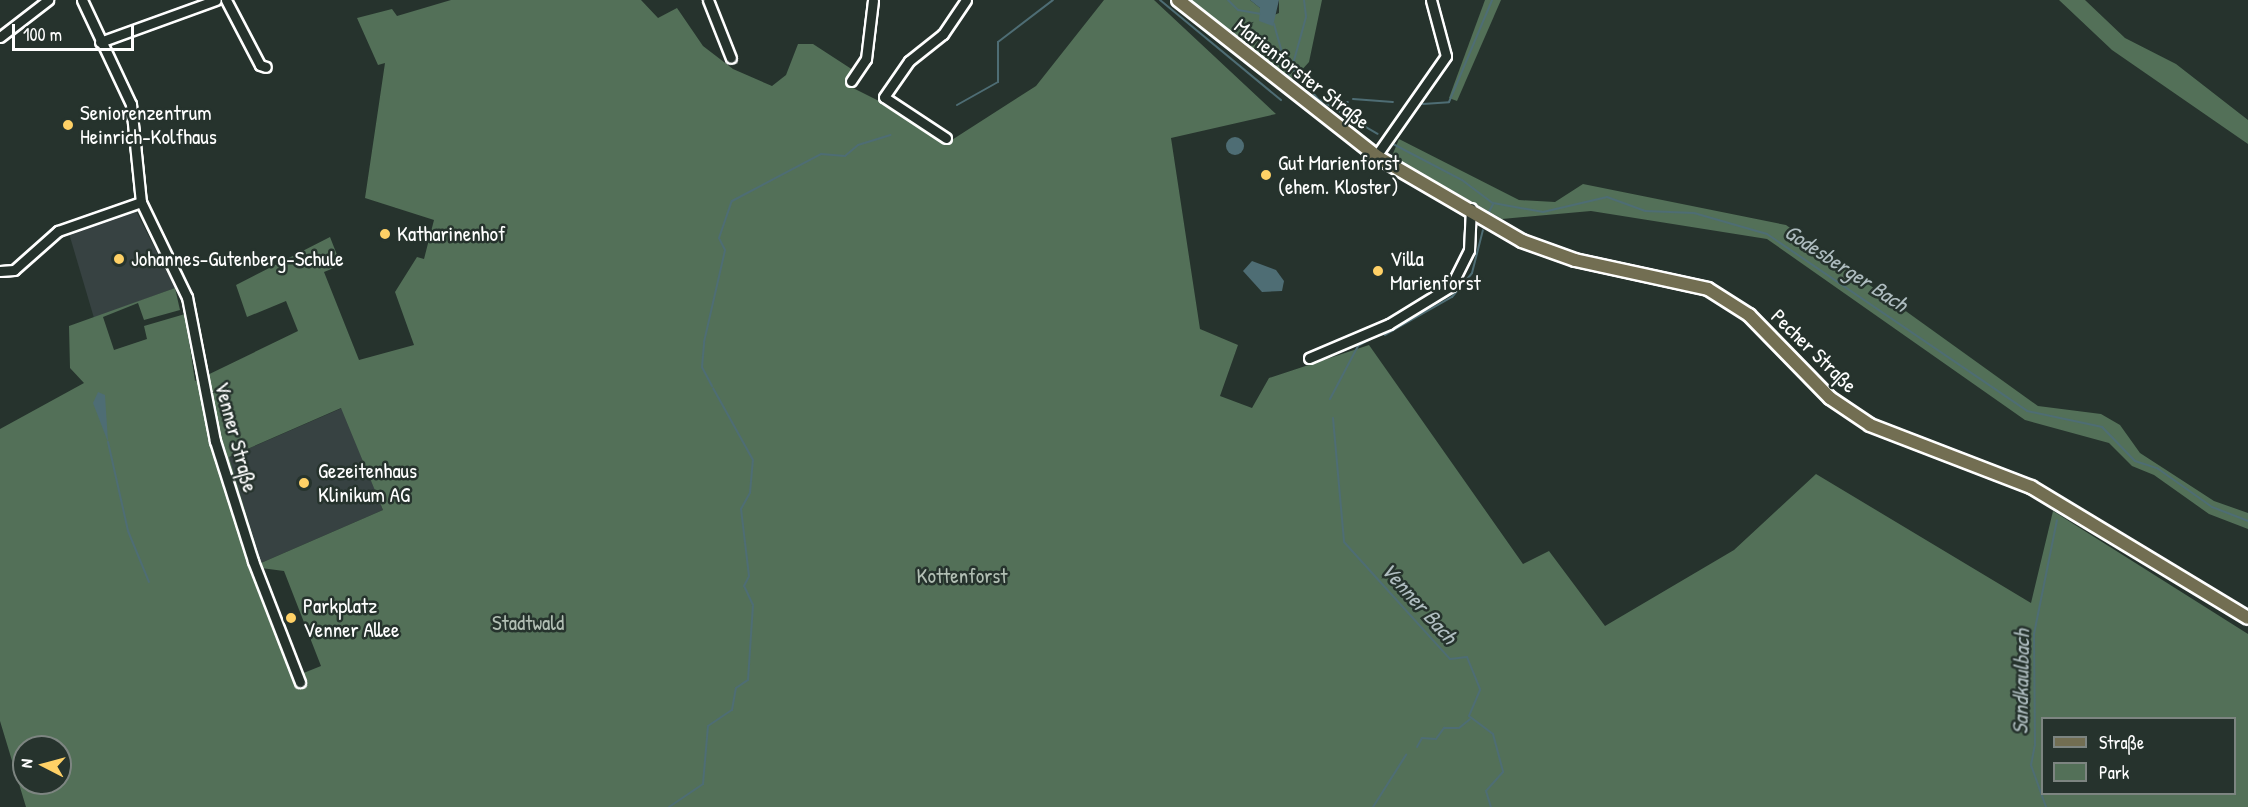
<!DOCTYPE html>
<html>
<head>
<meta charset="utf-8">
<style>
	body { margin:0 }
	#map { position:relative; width:2248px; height:807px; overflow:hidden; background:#26332d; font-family:"Patrick Hand",sans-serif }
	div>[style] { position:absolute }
	.built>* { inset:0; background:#374242 }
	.green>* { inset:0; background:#537058 }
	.water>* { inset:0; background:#4e6d74 }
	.round { border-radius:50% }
	.stream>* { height:2px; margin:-1px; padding:0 1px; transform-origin:1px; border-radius:1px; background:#4e6d74 }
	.roads { filter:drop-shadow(2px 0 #fff) drop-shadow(-2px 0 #fff) drop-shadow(0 2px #fff) drop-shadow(0 -2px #fff) }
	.minor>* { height:9px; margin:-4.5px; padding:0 4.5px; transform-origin:4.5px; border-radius:4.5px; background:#26332d }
	.major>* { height:12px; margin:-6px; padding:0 6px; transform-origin:6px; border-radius:6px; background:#726e52 }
	.dots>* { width:16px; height:16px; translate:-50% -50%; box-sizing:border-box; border:3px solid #26332d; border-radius:50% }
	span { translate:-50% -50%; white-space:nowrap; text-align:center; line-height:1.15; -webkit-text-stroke:5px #26332d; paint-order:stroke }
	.street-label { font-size:21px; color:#fff }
	.poi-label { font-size:21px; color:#fff }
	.left { translate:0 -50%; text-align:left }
	.park-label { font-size:21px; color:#b2bfb4 }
	.water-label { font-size:22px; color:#afbdc0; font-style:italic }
	.legend { position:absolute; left:2041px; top:717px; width:195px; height:78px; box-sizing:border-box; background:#26332d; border:2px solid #7d8581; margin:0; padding:8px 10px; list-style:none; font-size:18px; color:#fff }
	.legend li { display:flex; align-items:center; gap:12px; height:30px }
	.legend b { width:30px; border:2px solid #7d8581 }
	.north { position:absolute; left:12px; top:735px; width:60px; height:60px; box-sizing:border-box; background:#26332d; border:2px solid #7d8581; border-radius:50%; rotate:276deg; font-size:16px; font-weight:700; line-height:24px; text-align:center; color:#fff }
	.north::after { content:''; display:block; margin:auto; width:21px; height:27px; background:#ffd166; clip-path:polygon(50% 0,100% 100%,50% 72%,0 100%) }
	.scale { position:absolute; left:12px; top:24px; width:122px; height:27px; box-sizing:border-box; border:3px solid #fff; border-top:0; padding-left:8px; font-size:18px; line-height:21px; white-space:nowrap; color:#fff; -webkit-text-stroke:4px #26332d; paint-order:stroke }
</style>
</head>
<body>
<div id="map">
	<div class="built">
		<div style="clip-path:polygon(135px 209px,175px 288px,94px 318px,68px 230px)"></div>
		<div style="clip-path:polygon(342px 408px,383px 510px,261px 563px,229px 457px)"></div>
	</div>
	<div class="green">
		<div style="clip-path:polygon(evenodd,451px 0,641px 0,658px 18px,677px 8px,703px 46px,733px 69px,772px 86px,786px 75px,798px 44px,813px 44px,853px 70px,847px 85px,927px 125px,944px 145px,1036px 86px,1104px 0,1154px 0,1276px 114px,1171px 138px,1200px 329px,1238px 345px,1220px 396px,1252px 408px,1269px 378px,1369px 345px,1523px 564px,1549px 551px,1605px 626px,1734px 550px,1816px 474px,2031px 603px,2053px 511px,2248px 634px,2248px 807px,26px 807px,0 721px,0 429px,84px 383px,70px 368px,69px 326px,175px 288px,180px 310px,144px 320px,138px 303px,103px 317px,114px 350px,147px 339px,144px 326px,185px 314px,195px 381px,298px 331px,286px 301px,247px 317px,236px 285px,330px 237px,341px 265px,324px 272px,359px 360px,414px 345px,395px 292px,417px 257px,424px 259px,434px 220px,365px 198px,385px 63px,378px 65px,357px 18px,392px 9px,397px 16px,451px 0,341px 408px,383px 510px,261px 563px,229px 457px,341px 408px,451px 0,261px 568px,284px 571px,321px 666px,301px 674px,261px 568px,451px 0,2042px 718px,2234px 718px,2234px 794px,2042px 794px,2042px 718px,451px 0,24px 747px,60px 747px,60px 783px,24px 783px,24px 747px)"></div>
		<div style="clip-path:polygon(1187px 0,1250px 0,1260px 8px,1260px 21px,1279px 13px,1279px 0,1322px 0,1309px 62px,1292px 81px)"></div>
		<div style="clip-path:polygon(1485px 0,1501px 0,1457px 101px,1449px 98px)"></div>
		<div style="clip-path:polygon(2059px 0,2085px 0,2125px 38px,2176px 64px,2248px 120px,2248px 144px,2112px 50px)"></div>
		<div style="clip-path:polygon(1399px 139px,1519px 200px,1555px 202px,1583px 184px,1786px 225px,2038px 406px,2101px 414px,2120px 425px,2140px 453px,2214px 501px,2248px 513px,2248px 529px,2209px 514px,2154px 475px,2132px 466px,2109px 443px,2025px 420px,1767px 239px,1591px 211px,1502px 219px,1392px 156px)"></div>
	</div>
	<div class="water">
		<div style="clip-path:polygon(1250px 0,1279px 0,1273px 26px,1259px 21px,1260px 8px)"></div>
		<div class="round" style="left:1226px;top:137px;width:18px;height:18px"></div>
		<div style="clip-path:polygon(1252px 261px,1276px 270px,1284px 281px,1282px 291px,1262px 292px,1243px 271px)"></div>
		<div style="clip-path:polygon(98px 392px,105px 395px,108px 442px,93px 403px)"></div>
	</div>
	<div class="stream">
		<div style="left:1160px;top:0;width:157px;rotate:39.6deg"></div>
		<div style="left:1228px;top:0;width:14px;rotate:45deg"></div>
		<div style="left:1238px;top:10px;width:22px;rotate:10deg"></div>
		<div style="left:1304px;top:0;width:17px;rotate:83deg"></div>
		<div style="left:1306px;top:17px;width:53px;rotate:105.4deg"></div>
		<div style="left:1292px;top:68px;width:40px;rotate:50deg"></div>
		<div style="left:1318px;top:99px;width:69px;rotate:30.3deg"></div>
		<div style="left:1274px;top:24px;width:59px;rotate:74.3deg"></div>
		<div style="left:1353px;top:99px;width:40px;rotate:4.3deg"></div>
		<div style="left:1423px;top:104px;width:26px;rotate:-4deg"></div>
		<div style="left:1449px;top:102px;width:111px;rotate:-67.1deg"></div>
		<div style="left:957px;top:105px;width:47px;rotate:-29.3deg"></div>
		<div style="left:998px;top:82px;width:40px;rotate:-90deg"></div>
		<div style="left:998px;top:42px;width:69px;rotate:-37.4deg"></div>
		<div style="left:1338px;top:107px;width:11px;rotate:-27deg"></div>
		<div style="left:1393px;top:144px;width:78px;rotate:27.6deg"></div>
		<div style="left:1462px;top:180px;width:39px;rotate:37deg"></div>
		<div style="left:1493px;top:203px;width:51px;rotate:10.2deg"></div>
		<div style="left:1543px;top:212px;width:66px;rotate:-13.2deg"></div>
		<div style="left:1607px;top:197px;width:40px;rotate:20.2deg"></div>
		<div style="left:1645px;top:211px;width:49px;rotate:2.3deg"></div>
		<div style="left:1694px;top:213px;width:76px;rotate:16deg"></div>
		<div style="left:1767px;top:234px;width:315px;rotate:34.2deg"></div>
		<div style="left:2027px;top:411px;width:77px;rotate:12deg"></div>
		<div style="left:2102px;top:427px;width:47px;rotate:45.9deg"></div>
		<div style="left:2135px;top:461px;width:23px;rotate:18deg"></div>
		<div style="left:2157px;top:468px;width:67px;rotate:35.3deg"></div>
		<div style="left:2212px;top:507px;width:39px;rotate:21deg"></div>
		<div style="left:1489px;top:212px;width:9px;rotate:-63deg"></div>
		<div style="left:1385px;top:335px;width:77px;rotate:-29.6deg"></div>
		<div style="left:1452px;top:297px;width:31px;rotate:-50deg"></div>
		<div style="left:1472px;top:273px;width:44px;rotate:-75.7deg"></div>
		<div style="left:712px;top:386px;width:21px;rotate:-118deg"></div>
		<div style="left:702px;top:367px;width:25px;rotate:-85deg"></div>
		<div style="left:704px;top:342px;width:94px;rotate:-77.1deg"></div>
		<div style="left:725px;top:250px;width:13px;rotate:-117deg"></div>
		<div style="left:719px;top:238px;width:39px;rotate:-71deg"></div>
		<div style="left:732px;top:201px;width:101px;rotate:-27.8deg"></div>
		<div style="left:821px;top:154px;width:24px;rotate:5deg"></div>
		<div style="left:845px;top:156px;width:17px;rotate:-40deg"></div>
		<div style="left:858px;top:145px;width:34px;rotate:-17deg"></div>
		<div style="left:1330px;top:399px;width:60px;rotate:-62.2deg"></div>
		<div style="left:1358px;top:346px;width:13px;rotate:-29deg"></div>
		<div style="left:1333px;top:418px;width:124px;rotate:84.9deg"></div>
		<div style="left:1344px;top:542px;width:158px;rotate:47.8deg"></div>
		<div style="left:1450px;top:659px;width:17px;rotate:-7deg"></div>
		<div style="left:1467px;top:657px;width:35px;rotate:68deg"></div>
		<div style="left:1480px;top:690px;width:28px;rotate:113deg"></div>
		<div style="left:1469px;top:716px;width:30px;rotate:37deg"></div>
		<div style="left:1493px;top:734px;width:39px;rotate:75deg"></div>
		<div style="left:1503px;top:772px;width:25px;rotate:132deg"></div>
		<div style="left:1486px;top:791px;width:17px;rotate:73deg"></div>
		<div style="left:108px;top:442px;width:91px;rotate:77.3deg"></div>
		<div style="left:128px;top:531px;width:55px;rotate:67.6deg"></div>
		<div style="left:1417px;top:747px;width:10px;rotate:-61deg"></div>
		<div style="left:1422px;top:738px;width:14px;rotate:4deg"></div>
		<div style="left:1436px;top:739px;width:14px;rotate:-54deg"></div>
		<div style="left:1444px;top:728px;width:15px"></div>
		<div style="left:1459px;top:728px;width:14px;rotate:-39deg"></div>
		<div style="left:669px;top:807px;width:41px;rotate:-34.1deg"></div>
		<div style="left:703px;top:784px;width:58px;rotate:-85.1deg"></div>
		<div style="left:708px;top:726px;width:29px;rotate:-34deg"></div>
		<div style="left:732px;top:710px;width:22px;rotate:-80deg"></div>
		<div style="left:736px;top:688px;width:14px;rotate:-34deg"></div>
		<div style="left:748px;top:680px;width:75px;rotate:-86.2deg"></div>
		<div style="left:753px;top:605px;width:21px;rotate:-115deg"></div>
		<div style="left:744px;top:586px;width:11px;rotate:-63deg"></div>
		<div style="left:749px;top:576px;width:67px;rotate:-96.8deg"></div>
		<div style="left:741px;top:509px;width:18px;rotate:-61deg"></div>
		<div style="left:750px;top:493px;width:33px;rotate:-85deg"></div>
		<div style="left:753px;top:460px;width:82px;rotate:-119.1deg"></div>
		<div style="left:1373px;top:807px;width:62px;rotate:-57.6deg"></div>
		<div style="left:2046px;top:807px;width:45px;rotate:-109.7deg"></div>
		<div style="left:2031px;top:765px;width:20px;rotate:-79deg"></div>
		<div style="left:2035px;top:745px;width:111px;rotate:-90.5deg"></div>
		<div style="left:2034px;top:634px;width:116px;rotate:-78.6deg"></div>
	</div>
	<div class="roads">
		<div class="minor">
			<div style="left:82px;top:0;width:115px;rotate:64.8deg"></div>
			<div style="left:131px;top:104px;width:99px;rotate:84.2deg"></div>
			<div style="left:141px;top:202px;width:106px;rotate:64.2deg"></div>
			<div style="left:187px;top:297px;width:147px;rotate:79deg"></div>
			<div style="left:215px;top:441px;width:126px;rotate:72.4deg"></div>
			<div style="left:253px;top:561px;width:130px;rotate:68.8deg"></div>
			<div style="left:226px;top:0;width:73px;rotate:62.4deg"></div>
			<div style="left:260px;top:65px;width:6px;rotate:18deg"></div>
			<div style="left:708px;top:0;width:62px;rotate:68.4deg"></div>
			<div style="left:0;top:37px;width:61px;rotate:-37.6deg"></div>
			<div style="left:100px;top:42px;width:123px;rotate:-19.9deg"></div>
			<div style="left:851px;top:81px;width:27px;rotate:-56deg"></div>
			<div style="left:866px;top:59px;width:59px;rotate:-83.2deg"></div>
			<div style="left:946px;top:138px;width:74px;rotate:-146.5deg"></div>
			<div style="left:884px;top:97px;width:44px;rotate:-55.2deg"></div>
			<div style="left:909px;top:61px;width:43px;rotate:-38.5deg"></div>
			<div style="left:943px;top:34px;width:41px;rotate:-55.9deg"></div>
			<div style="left:1376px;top:156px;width:122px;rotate:-55deg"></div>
			<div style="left:1446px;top:56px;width:58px;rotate:-105deg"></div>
			<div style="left:0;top:271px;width:14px;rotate:-4deg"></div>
			<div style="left:14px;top:270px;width:59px;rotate:-41.6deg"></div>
			<div style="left:58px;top:231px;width:88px;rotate:-19.3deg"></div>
			<div style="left:1309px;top:358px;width:87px;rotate:-23deg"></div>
			<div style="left:1389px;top:324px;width:73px;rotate:-31.5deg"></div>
			<div style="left:1451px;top:286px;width:40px;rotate:-63.4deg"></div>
			<div style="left:1469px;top:250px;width:42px;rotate:-87.3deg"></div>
		</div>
		<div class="major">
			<div style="left:1178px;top:0;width:252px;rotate:38.2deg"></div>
			<div style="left:1376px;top:156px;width:169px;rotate:30.2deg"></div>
			<div style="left:1522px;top:241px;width:56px;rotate:19.7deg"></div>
			<div style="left:1575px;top:260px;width:136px;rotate:12.3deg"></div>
			<div style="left:1708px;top:289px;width:49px;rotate:32.4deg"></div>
			<div style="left:1749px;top:315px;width:116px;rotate:45.7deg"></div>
			<div style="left:1830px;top:398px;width:48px;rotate:34deg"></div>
			<div style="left:1870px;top:425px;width:173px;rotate:21.1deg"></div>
			<div style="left:2031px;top:487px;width:253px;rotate:31.1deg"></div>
		</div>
	</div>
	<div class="dots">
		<div style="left:68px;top:125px;background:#ffd166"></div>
		<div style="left:1266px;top:175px;background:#ffd166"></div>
		<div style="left:385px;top:234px;background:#ffd166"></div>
		<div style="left:119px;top:259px;background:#ffd166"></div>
		<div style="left:1378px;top:271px;background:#ffd166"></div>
		<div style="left:304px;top:483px;background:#ffd166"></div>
		<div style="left:291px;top:618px;background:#ffd166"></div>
	</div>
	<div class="street-label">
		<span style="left:1302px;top:74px;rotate:38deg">Marienforster Straße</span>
		<span style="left:1814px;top:351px;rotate:44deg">Pecher Straße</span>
		<span style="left:236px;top:437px;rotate:75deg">Venner Straße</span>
	</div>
	<div class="poi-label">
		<span class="left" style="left:80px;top:125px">Seniorenzentrum<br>Heinrich-Kolfhaus</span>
		<span class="left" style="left:1278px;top:175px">Gut Marienforst<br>(ehem. Kloster)</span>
		<span class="left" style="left:397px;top:234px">Katharinenhof</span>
		<span class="left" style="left:131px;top:259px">Johannes-Gutenberg-Schule</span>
		<span class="left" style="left:1390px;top:271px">Villa<br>Marienforst</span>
		<span class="left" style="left:318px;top:483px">Gezeitenhaus<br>Klinikum AG</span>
		<span class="left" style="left:303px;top:618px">Parkplatz<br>Venner Allee</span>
	</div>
	<div class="park-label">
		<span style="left:962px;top:576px">Kottenforst</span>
		<span style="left:528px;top:623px">Stadtwald</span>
	</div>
	<div class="water-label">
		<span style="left:1846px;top:268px;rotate:33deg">Godesberger Bach</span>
		<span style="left:1419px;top:603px;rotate:48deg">Venner Bach</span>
		<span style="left:2021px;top:682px;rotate:-89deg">Sandkaulbach</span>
	</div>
	<ul class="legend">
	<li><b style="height:8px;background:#726e52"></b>Straße</li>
	<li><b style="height:16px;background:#537058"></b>Park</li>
	</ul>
	<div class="north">N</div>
	<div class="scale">100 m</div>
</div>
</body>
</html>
